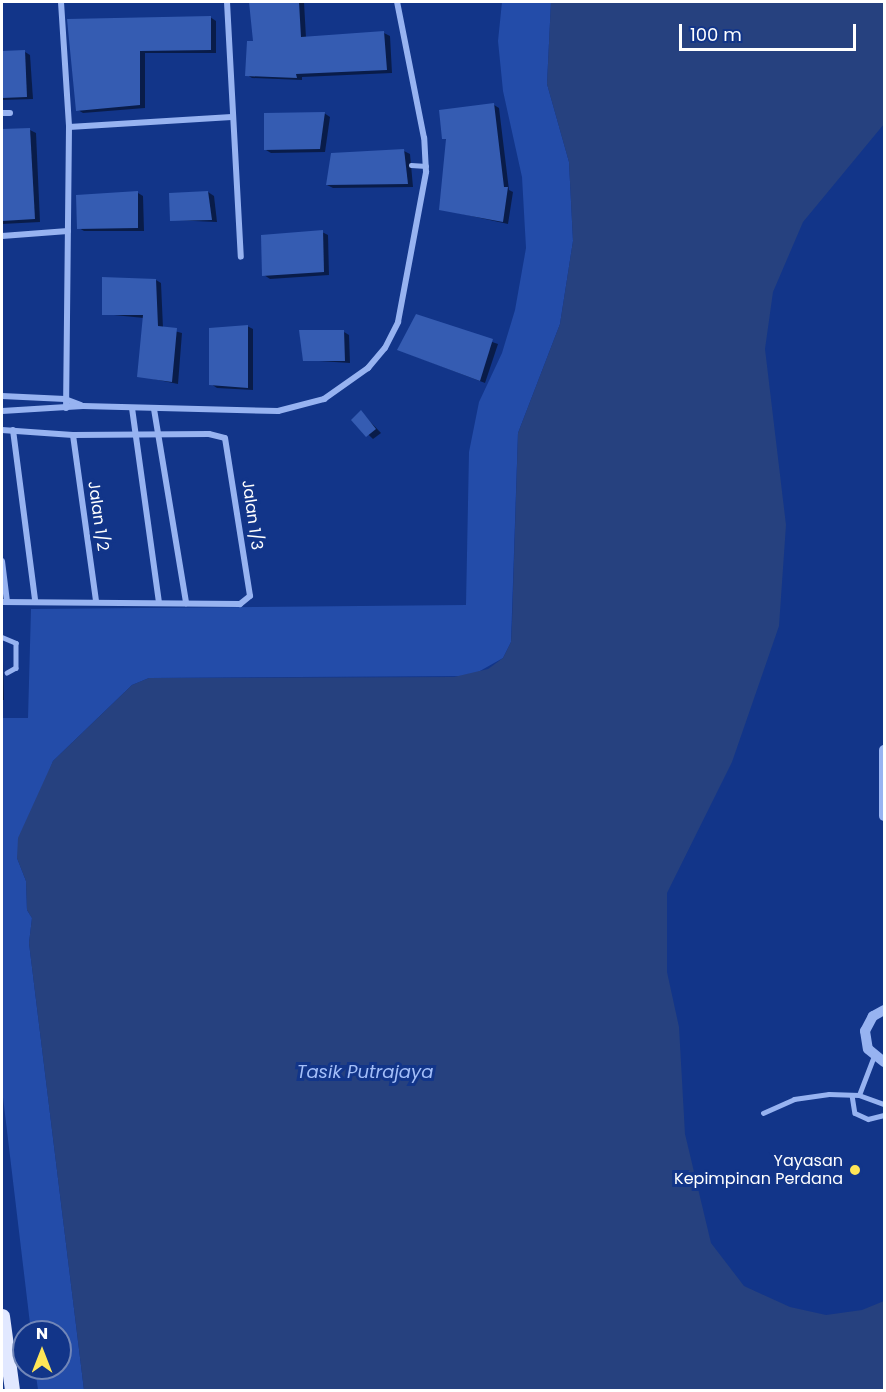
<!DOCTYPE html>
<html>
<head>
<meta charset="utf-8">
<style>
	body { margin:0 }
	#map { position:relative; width:886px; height:1392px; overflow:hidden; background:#123589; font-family:Poppins,sans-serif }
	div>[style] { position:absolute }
	.green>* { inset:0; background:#234ca9 }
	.water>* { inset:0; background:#26417f }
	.shadow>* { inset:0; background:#0007 }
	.building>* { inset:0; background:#355cb2 }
	.service>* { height:4.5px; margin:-2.25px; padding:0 2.25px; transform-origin:2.25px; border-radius:2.25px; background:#97b3f1 }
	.minor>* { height:6px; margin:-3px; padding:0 3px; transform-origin:3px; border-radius:3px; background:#97b3f1 }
	.tertiary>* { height:10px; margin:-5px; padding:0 5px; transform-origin:5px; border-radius:5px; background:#97b3f1 }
	.primary>* { height:15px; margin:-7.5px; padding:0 7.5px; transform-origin:7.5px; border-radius:7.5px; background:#e1e8ff }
	.dots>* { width:16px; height:16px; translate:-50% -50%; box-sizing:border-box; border:3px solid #123589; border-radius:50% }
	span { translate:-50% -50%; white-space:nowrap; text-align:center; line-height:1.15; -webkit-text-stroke:6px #123589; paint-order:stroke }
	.street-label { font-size:16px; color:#fff }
	.poi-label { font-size:16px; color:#fff }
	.right { translate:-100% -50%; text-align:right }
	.water-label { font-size:18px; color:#a3bef8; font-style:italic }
	.frame { position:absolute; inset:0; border:3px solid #fff; pointer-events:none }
	.north { position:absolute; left:12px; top:1320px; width:60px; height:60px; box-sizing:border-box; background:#123589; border:2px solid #7186b8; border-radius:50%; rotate:0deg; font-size:16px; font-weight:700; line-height:24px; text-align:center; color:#fff }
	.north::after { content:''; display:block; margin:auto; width:21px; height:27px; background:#ffe657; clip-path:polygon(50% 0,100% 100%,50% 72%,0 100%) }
	.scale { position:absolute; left:679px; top:24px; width:177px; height:27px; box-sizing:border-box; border:3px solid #fff; border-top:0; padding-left:8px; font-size:18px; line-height:21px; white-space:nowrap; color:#fff; -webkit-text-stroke:4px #123589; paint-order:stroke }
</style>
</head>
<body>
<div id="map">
	<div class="green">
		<div style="clip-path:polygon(502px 2px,551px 2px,547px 84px,569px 162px,573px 241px,560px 324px,518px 433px,511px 642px,503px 658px,471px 676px,149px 678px,132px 685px,53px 761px,17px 858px,26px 881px,27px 910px,32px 918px,29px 943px,84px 1390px,38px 1390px,35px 1368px,60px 1368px,60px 1332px,31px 1332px,2px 1089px,2px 718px,28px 718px,31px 609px,466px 605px,469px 452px,479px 402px,502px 353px,515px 310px,526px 248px,522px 177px,503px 91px,498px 41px)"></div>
	</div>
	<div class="water">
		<div style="clip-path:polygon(551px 2px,884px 2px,884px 124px,803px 222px,773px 292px,765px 349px,786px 525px,779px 626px,732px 762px,667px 893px,667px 972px,679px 1027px,685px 1134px,711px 1243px,744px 1286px,790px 1307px,826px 1315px,862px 1310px,884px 1301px,884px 1390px,84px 1390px,29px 943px,32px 918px,27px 910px,26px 881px,17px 858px,18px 838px,53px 761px,132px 685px,149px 678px,454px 677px,488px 669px,503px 658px,511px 642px,512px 623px,518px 433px,560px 324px,573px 241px,569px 162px,547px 84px)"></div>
	</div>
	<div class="shadow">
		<div style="clip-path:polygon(251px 2px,304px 2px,306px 38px,384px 33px,390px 36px,392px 73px,302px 77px,302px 80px,252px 78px,247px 75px,255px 42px)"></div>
		<div style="clip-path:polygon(210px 17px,216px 21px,216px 53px,145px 53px,145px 108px,83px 113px,78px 110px,69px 21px)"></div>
		<div style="clip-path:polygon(25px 52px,30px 55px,33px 99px,2px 100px,2px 53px)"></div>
		<div style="clip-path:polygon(494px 105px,499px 108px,509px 190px,513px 192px,508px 224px,440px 209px,447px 140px,444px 138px)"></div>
		<div style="clip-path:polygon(324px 113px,330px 117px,325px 152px,271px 153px,266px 150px)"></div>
		<div style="clip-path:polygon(30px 130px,36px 133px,40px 222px,2px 224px,2px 131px)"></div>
		<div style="clip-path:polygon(404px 151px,410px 154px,413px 187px,333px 188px,327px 185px)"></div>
		<div style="clip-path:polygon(208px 192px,214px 196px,217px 222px,171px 220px)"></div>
		<div style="clip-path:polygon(138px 193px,143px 196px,144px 231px,84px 231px,79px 228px)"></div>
		<div style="clip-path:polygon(322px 232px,328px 235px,329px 275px,270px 279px,264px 275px)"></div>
		<div style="clip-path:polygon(156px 280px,161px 283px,163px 328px,182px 333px,178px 384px,139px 376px,144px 318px,104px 314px)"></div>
		<div style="clip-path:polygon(417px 316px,498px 344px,485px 383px,399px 350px)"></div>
		<div style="clip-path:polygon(247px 326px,253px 329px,253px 390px,217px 388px,211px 384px)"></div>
		<div style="clip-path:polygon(344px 332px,349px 335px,350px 363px,304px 360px)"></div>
		<div style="clip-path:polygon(361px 412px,381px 433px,373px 439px,353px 420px)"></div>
		<div style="clip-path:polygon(2px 661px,3px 661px,4px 700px,2px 700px)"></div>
	</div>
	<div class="building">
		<div style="clip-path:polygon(249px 2px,299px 2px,301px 37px,384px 31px,387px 70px,296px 74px,297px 78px,245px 76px,247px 41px,253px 41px)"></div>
		<div style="clip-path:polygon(211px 16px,211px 50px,140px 51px,140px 105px,76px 111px,67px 19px)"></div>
		<div style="clip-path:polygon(25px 50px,27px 97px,2px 98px,2px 51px)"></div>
		<div style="clip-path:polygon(494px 103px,504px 187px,508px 187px,503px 222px,439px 210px,446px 139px,442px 139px,439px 110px)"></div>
		<div style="clip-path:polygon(325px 112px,320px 149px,264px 150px,264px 113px)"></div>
		<div style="clip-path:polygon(30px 128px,35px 219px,2px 221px,2px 129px)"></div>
		<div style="clip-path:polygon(404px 149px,408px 184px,326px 185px,331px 153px)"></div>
		<div style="clip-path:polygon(138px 191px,138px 228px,77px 229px,76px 195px)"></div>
		<div style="clip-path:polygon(208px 191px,212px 220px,170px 221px,169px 193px)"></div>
		<div style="clip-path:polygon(323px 230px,324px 272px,262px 276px,261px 235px)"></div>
		<div style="clip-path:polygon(102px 277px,156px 279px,158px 326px,177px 328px,172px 382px,137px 377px,143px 315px,102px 315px)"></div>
		<div style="clip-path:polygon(416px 314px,493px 339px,480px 381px,397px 350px)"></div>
		<div style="clip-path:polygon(248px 325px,248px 388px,209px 385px,209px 328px)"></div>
		<div style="clip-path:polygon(299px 330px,344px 330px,345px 361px,303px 361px)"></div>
		<div style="clip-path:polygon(361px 410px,376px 429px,366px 437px,351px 420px)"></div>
	</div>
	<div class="service">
		<div style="left:411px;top:165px;width:15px;rotate:4deg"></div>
		<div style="left:2px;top:637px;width:15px;rotate:23deg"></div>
		<div style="left:16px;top:643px;width:25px;rotate:90deg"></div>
		<div style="left:16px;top:668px;width:10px;rotate:151deg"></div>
		<div style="left:852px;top:1095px;width:18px;rotate:81deg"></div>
		<div style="left:855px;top:1113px;width:14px;rotate:25deg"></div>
		<div style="left:868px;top:1119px;width:16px;rotate:-14deg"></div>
		<div style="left:859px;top:1095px;width:42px;rotate:-69deg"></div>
		<div style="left:763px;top:1113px;width:34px;rotate:-24deg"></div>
		<div style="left:794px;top:1099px;width:35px;rotate:-8deg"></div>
		<div style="left:829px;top:1094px;width:30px;rotate:2deg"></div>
		<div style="left:859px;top:1095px;width:27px;rotate:20deg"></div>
	</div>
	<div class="minor">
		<div style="left:61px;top:2px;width:125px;rotate:86.3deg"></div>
		<div style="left:69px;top:127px;width:281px;rotate:90.6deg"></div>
		<div style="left:227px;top:2px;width:255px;rotate:86.9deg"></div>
		<div style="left:2px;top:113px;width:8px"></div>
		<div style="left:69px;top:127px;width:163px;rotate:-3.5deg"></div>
		<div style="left:2px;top:236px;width:66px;rotate:-4.3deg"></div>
		<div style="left:2px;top:396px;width:63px;rotate:2.7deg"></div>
		<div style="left:65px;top:399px;width:17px;rotate:21deg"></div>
		<div style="left:132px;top:408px;width:196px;rotate:82.1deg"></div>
		<div style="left:154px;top:409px;width:197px;rotate:80.6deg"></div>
		<div style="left:2px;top:411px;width:81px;rotate:-3.5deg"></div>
		<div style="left:83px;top:406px;width:195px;rotate:1.5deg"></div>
		<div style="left:278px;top:411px;width:48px;rotate:-14.6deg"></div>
		<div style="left:324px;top:399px;width:54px;rotate:-35.2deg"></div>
		<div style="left:368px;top:368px;width:26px;rotate:-50deg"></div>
		<div style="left:385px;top:348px;width:29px;rotate:-63deg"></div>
		<div style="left:398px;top:322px;width:153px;rotate:-79.4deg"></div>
		<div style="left:426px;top:172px;width:34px;rotate:-93deg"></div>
		<div style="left:424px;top:138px;width:139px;rotate:-101.2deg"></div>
		<div style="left:2px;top:430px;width:71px;rotate:4deg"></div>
		<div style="left:73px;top:435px;width:136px;rotate:-0.4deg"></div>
		<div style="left:209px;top:434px;width:16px;rotate:14deg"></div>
		<div style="left:225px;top:438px;width:160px;rotate:81deg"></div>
		<div style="left:250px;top:596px;width:13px;rotate:141deg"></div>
		<div style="left:240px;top:604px;width:238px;rotate:-179.5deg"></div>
		<div style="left:13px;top:430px;width:171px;rotate:82.6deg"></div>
		<div style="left:73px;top:435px;width:168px;rotate:82.1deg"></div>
		<div style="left:2px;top:561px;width:41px;rotate:83deg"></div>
	</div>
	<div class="tertiary">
		<div style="left:884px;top:750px;width:66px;rotate:90deg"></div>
		<div style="left:884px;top:1010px;width:13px;rotate:151deg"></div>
		<div style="left:873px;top:1016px;width:17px;rotate:118deg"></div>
		<div style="left:865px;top:1031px;width:18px;rotate:81deg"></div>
		<div style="left:868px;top:1049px;width:21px;rotate:39deg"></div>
	</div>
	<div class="primary">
		<div style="left:2px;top:1316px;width:75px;rotate:82.3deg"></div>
	</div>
	<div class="dots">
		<div style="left:855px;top:1170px;background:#ffe657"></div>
	</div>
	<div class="street-label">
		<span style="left:252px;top:515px;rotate:82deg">Jalan 1/3</span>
		<span style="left:98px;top:516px;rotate:82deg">Jalan 1/2</span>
	</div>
	<div class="poi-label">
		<span class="right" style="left:843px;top:1170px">Yayasan<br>Kepimpinan Perdana</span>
	</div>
	<div class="water-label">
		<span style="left:365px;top:1072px">Tasik Putrajaya</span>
	</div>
	<div class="frame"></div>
	<div class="north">N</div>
	<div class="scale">100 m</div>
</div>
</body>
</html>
